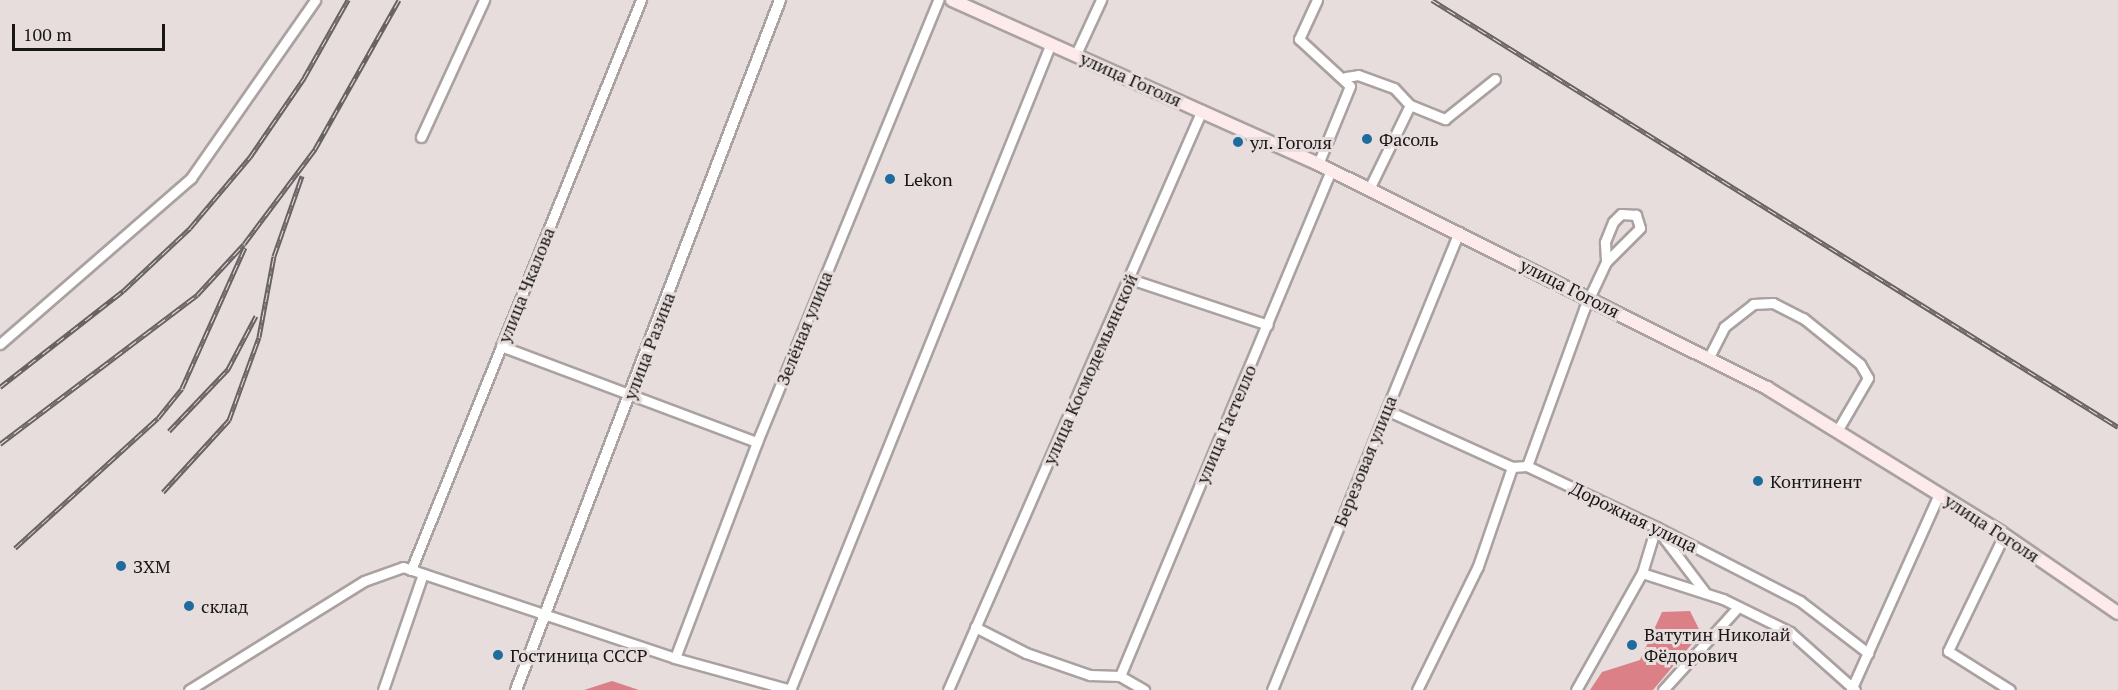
<!DOCTYPE html>
<html>
<head>
<meta charset="utf-8">
<style>
	body { margin:0 }
	#map { position:relative; width:2118px; height:690px; overflow:hidden; background:#e7dddd; font-family:"PT Serif",serif }
	div>[style] { position:absolute }
	.forest>* { inset:0; background:#dc8087 }
	.roads { filter:drop-shadow(2px 0 #aaa1a1) drop-shadow(-2px 0 #aaa1a1) drop-shadow(0 2px #aaa1a1) drop-shadow(0 -2px #aaa1a1) }
	.minor>* { height:9px; margin:-4.5px; padding:0 4.5px; transform-origin:4.5px; border-radius:4.5px; background:#fff }
	.tertiary>* { height:10px; margin:-5px; padding:0 5px; transform-origin:5px; border-radius:5px; background:#fff }
	.secondary>* { height:12px; margin:-6px; padding:0 6px; transform-origin:6px; border-radius:6px; background:#fdebeb }
	.rail>* { height:5px; margin-top:-2.5px; transform-origin:0; background:repeating-linear-gradient(90deg,#e7dddd 0 9px,#686262 0 18px); box-sizing:border-box; border-block:2px solid #686262 }
	.dots>* { width:16px; height:16px; translate:-50% -50%; box-sizing:border-box; border:3px solid #e7dddd; border-radius:50% }
	span { translate:-50% -50%; white-space:nowrap; text-align:center; line-height:1.15; -webkit-text-stroke:6px #e7dddd; paint-order:stroke }
	.street-label { font-size:18px; color:#191616 }
	.poi-label { font-size:18px; color:#191616 }
	.left { translate:0 -50%; text-align:left }
	.scale { position:absolute; left:12px; top:24px; width:153px; height:27px; box-sizing:border-box; border:3px solid #191616; border-top:0; padding-left:8px; font-size:18px; line-height:21px; white-space:nowrap; color:#191616; -webkit-text-stroke:4px #e7dddd; paint-order:stroke }
</style>
</head>
<body>
<div id="map">
	<div class="forest">
		<div style="clip-path:polygon(1690px 611px,1701px 633px,1653px 690px,1590px 690px,1602px 672px,1640px 660px,1662px 612px)"></div>
		<div style="clip-path:polygon(612px 681px,639px 690px,584px 690px)"></div>
	</div>
	<div class="roads">
		<div class="minor">
			<div style="left:1317px;top:0;width:43px;rotate:114.8deg"></div>
			<div style="left:1299px;top:39px;width:69px;rotate:42.7deg"></div>
			<div style="left:1350px;top:86px;width:84px;rotate:112.3deg"></div>
			<div style="left:1076px;top:54px;width:60px;rotate:-65.2deg"></div>
			<div style="left:1346px;top:77px;width:12px;rotate:-9deg"></div>
			<div style="left:1358px;top:75px;width:38px;rotate:20deg"></div>
			<div style="left:1394px;top:88px;width:23px;rotate:47deg"></div>
			<div style="left:421px;top:137px;width:151px;rotate:-65.3deg"></div>
			<div style="left:1369px;top:189px;width:93px;rotate:-64deg"></div>
			<div style="left:1410px;top:105px;width:38px;rotate:22deg"></div>
			<div style="left:1445px;top:119px;width:64px;rotate:-38.7deg"></div>
			<div style="left:1130px;top:279px;width:145px;rotate:18.4deg"></div>
			<div style="left:0;top:344px;width:253px;rotate:-41deg"></div>
			<div style="left:191px;top:178px;width:217px;rotate:-55.1deg"></div>
			<div style="left:501px;top:346px;width:273px;rotate:20.6deg"></div>
			<div style="left:1708px;top:359px;width:36px;rotate:-63deg"></div>
			<div style="left:1724px;top:327px;width:37px;rotate:-38deg"></div>
			<div style="left:1753px;top:304px;width:20px;rotate:-3deg"></div>
			<div style="left:1773px;top:303px;width:34px;rotate:27deg"></div>
			<div style="left:1803px;top:318px;width:73px;rotate:38.9deg"></div>
			<div style="left:1860px;top:364px;width:16px;rotate:60deg"></div>
			<div style="left:1868px;top:378px;width:61px;rotate:120.3deg"></div>
			<div style="left:1386px;top:410px;width:138px;rotate:24.3deg"></div>
			<div style="left:1512px;top:467px;width:15px;rotate:-4deg"></div>
			<div style="left:1527px;top:466px;width:143px;rotate:25.3deg"></div>
			<div style="left:1656px;top:527px;width:162px;rotate:27.2deg"></div>
			<div style="left:1800px;top:601px;width:86px;rotate:37.4deg"></div>
			<div style="left:1527px;top:466px;width:167px;rotate:-70deg"></div>
			<div style="left:1584px;top:309px;width:52px;rotate:-64.9deg"></div>
			<div style="left:1606px;top:262px;width:48px;rotate:-45deg"></div>
			<div style="left:1640px;top:228px;width:14px;rotate:-107deg"></div>
			<div style="left:1636px;top:215px;width:15px;rotate:-176deg"></div>
			<div style="left:1621px;top:214px;width:11px;rotate:135deg"></div>
			<div style="left:1613px;top:222px;width:22px;rotate:112deg"></div>
			<div style="left:1605px;top:242px;width:20px;rotate:87deg"></div>
			<div style="left:1657px;top:529px;width:78px;rotate:52.8deg"></div>
			<div style="left:2004px;top:535px;width:129px;rotate:115.8deg"></div>
			<div style="left:1948px;top:651px;width:73px;rotate:32.2deg"></div>
			<div style="left:411px;top:570px;width:615px;rotate:-68.03deg"></div>
			<div style="left:1642px;top:573px;width:85px;rotate:17.8deg"></div>
			<div style="left:1723px;top:599px;width:75px;rotate:26.2deg"></div>
			<div style="left:1790px;top:632px;width:87px;rotate:41.7deg"></div>
			<div style="left:975px;top:627px;width:57px;rotate:27deg"></div>
			<div style="left:1026px;top:653px;width:68px;rotate:19deg"></div>
			<div style="left:1090px;top:675px;width:30px;rotate:2deg"></div>
			<div style="left:1120px;top:676px;width:28px;rotate:30deg"></div>
			<div style="left:675px;top:658px;width:231px;rotate:-69.2deg"></div>
			<div style="left:757px;top:442px;width:478px;rotate:-67.7deg"></div>
			<div style="left:1120px;top:676px;width:548px;rotate:-67.36deg"></div>
			<div style="left:189px;top:690px;width:206px;rotate:-31.9deg"></div>
			<div style="left:364px;top:581px;width:41px;rotate:-19.7deg"></div>
			<div style="left:403px;top:567px;width:287px;rotate:18.5deg"></div>
			<div style="left:675px;top:658px;width:120px;rotate:15.4deg"></div>
			<div style="left:383px;top:690px;width:123px;rotate:-71deg"></div>
			<div style="left:790px;top:690px;width:698px;rotate:-68.03deg"></div>
			<div style="left:948px;top:690px;width:633px;rotate:-66.35deg"></div>
			<div style="left:1272px;top:690px;width:495px;rotate:-67.8deg"></div>
			<div style="left:1417px;top:690px;width:138px;rotate:-63.8deg"></div>
			<div style="left:1478px;top:566px;width:105px;rotate:-71deg"></div>
			<div style="left:1576px;top:690px;width:134px;rotate:-60.6deg"></div>
			<div style="left:1642px;top:573px;width:48px;rotate:-73.1deg"></div>
			<div style="left:1663px;top:690px;width:112px;rotate:-47.9deg"></div>
			<div style="left:1851px;top:690px;width:215px;rotate:-65.8deg"></div>
		</div>
		<div class="tertiary">
			<div style="left:516px;top:690px;width:739px;rotate:-69.06deg"></div>
		</div>
		<div class="secondary">
			<div style="left:952px;top:0;width:401px;rotate:24.1deg"></div>
			<div style="left:1318px;top:164px;width:502px;rotate:26.51deg"></div>
			<div style="left:1767px;top:388px;width:274px;rotate:31.7deg"></div>
			<div style="left:2000px;top:532px;width:143px;rotate:34.5deg"></div>
		</div>
	</div>
	<div class="rail">
		<div style="left:1432px;top:0;width:808px;rotate:31.9deg"></div>
		<div style="left:0;top:387px;width:156px;rotate:-38deg"></div>
		<div style="left:123px;top:291px;width:92px;rotate:-43.2deg"></div>
		<div style="left:190px;top:228px;width:93px;rotate:-49.8deg"></div>
		<div style="left:250px;top:157px;width:96px;rotate:-55.6deg"></div>
		<div style="left:304px;top:78px;width:90px;rotate:-60.6deg"></div>
		<div style="left:169px;top:431px;width:86px;rotate:-46.4deg"></div>
		<div style="left:228px;top:369px;width:60px;rotate:-62.2deg"></div>
		<div style="left:0;top:444px;width:247px;rotate:-37.1deg"></div>
		<div style="left:197px;top:295px;width:69px;rotate:-47.3deg"></div>
		<div style="left:244px;top:244px;width:119px;rotate:-53.2deg"></div>
		<div style="left:315px;top:149px;width:171px;rotate:-60.6deg"></div>
		<div style="left:163px;top:492px;width:98px;rotate:-47.5deg"></div>
		<div style="left:229px;top:420px;width:88px;rotate:-70.1deg"></div>
		<div style="left:259px;top:337px;width:82px;rotate:-79.5deg"></div>
		<div style="left:274px;top:256px;width:85px;rotate:-70.7deg"></div>
		<div style="left:15px;top:548px;width:193px;rotate:-42.3deg"></div>
		<div style="left:158px;top:418px;width:38px;rotate:-51deg"></div>
		<div style="left:182px;top:388px;width:154px;rotate:-65.9deg"></div>
	</div>
	<div class="dots">
		<div style="left:1367px;top:139px;background:#1f6b9e"></div>
		<div style="left:1238px;top:142px;background:#1f6b9e"></div>
		<div style="left:890px;top:179px;background:#1f6b9e"></div>
		<div style="left:1758px;top:481px;background:#1f6b9e"></div>
		<div style="left:121px;top:566px;background:#1f6b9e"></div>
		<div style="left:189px;top:606px;background:#1f6b9e"></div>
		<div style="left:1632px;top:645px;background:#1f6b9e"></div>
		<div style="left:498px;top:655px;background:#1f6b9e"></div>
	</div>
	<div class="street-label">
		<span style="left:1131px;top:79px;rotate:24deg">улица Гоголя</span>
		<span style="left:526px;top:285px;rotate:-68deg">улица Чкалова</span>
		<span style="left:1570px;top:288px;rotate:27deg">улица Гоголя</span>
		<span style="left:804px;top:328px;rotate:-68deg">Зелёная улица</span>
		<span style="left:649px;top:346px;rotate:-69deg">улица Разина</span>
		<span style="left:1090px;top:369px;rotate:-66deg">улица Космодемьянской</span>
		<span style="left:1226px;top:424px;rotate:-67deg">улица Гастелло</span>
		<span style="left:1365px;top:461px;rotate:-68deg">Березовая улица</span>
		<span style="left:1634px;top:517px;rotate:26deg">Дорожная улица</span>
		<span style="left:1992px;top:528px;rotate:33deg">улица Гоголя</span>
	</div>
	<div class="poi-label">
		<span class="left" style="left:1379px;top:139px">Фасоль</span>
		<span class="left" style="left:1250px;top:142px">ул. Гоголя</span>
		<span class="left" style="left:904px;top:179px">Lekon</span>
		<span class="left" style="left:1770px;top:481px">Континент</span>
		<span class="left" style="left:133px;top:566px">ЗХМ</span>
		<span class="left" style="left:201px;top:606px">склад</span>
		<span class="left" style="left:1644px;top:645px">Ватутин Николай<br>Фёдорович</span>
		<span class="left" style="left:510px;top:655px">Гостиница СССР</span>
	</div>
	<div class="scale">100 m</div>
</div>
</body>
</html>
